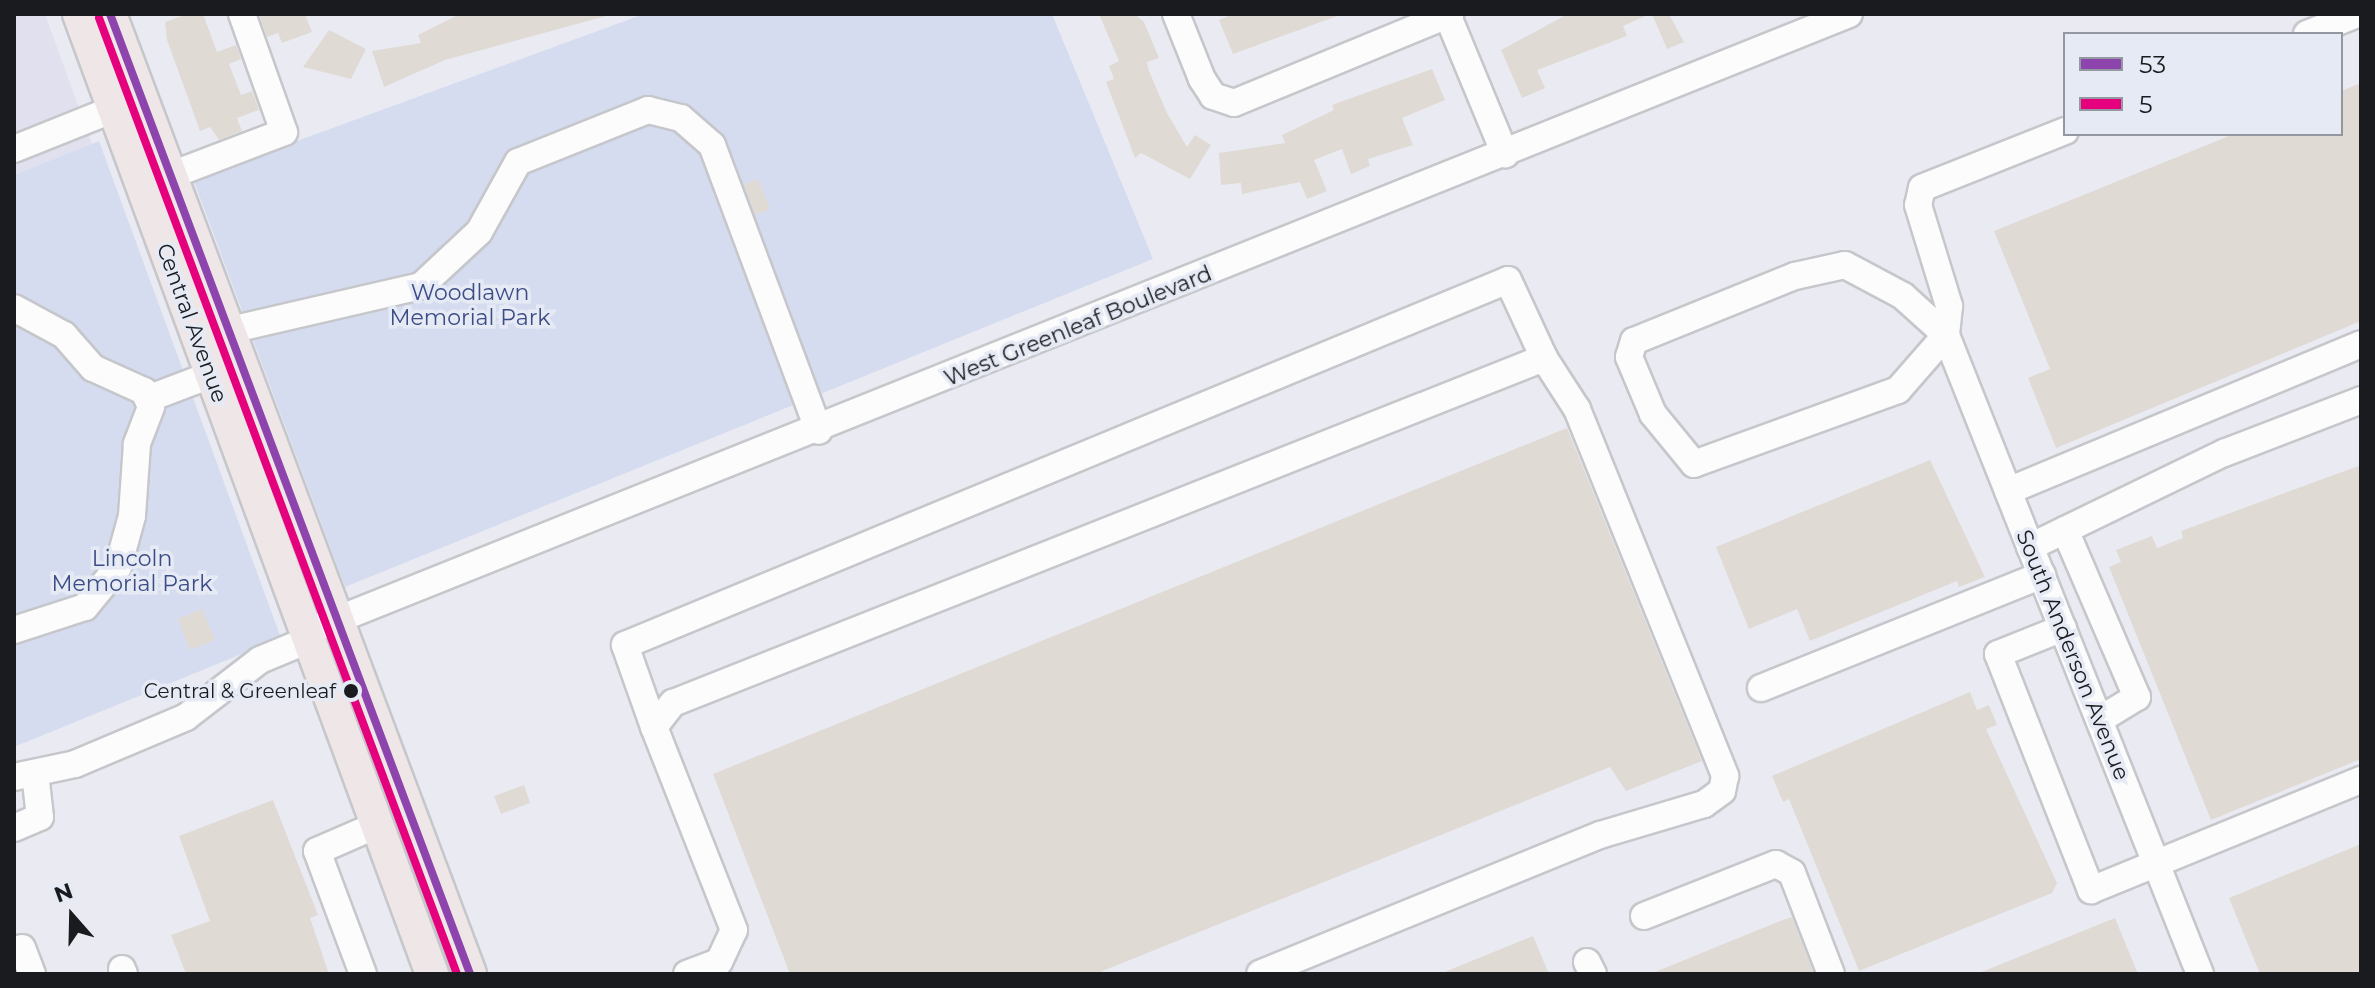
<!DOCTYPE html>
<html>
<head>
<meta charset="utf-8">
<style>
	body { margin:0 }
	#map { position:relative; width:2375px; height:988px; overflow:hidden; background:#eaebf2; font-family:Montserrat,sans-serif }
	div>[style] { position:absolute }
	.education>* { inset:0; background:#e0e0ef }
	.green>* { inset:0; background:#d6dcf0 }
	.building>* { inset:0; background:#e0dad5 }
	.roads { filter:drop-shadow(2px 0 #c6c7cb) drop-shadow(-2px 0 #c6c7cb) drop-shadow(0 2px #c6c7cb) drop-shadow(0 -2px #c6c7cb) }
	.minor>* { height:26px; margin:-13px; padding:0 13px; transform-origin:13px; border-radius:13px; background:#fcfcfd }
	.major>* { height:32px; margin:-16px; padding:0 16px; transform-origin:16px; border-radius:16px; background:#efe7e7 }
	.bus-1>* { height:8px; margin:-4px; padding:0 4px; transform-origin:4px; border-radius:4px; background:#8e44ad }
	.bus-2>* { height:8px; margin:-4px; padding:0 4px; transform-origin:4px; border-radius:4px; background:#e5007d }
	.dots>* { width:22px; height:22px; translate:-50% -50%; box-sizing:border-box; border:4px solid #e6eaf5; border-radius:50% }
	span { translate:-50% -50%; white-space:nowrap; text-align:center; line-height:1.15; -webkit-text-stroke:7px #e6eaf5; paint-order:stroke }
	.bus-label { font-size:20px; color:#191b1e }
	.right { translate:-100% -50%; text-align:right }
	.park-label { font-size:22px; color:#3c4d86 }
	.street-label { font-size:22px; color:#191b1e }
	.frame { position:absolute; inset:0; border:16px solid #191b1e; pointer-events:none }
	.legend { position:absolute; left:2063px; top:32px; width:280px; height:104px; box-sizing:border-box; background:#e6eaf5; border:2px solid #94979f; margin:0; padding:10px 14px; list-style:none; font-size:24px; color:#191b1e }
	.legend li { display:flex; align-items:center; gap:16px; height:40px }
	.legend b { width:40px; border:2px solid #94979f }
	.north { position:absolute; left:32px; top:876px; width:80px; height:80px; -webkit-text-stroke:6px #e6eaf5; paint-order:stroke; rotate:340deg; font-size:22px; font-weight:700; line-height:32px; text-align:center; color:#191b1e }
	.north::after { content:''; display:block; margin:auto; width:28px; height:36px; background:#191b1e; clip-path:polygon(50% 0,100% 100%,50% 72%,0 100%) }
</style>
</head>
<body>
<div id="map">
	<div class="education">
		<div style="clip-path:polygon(14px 14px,45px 14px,92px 144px,14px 175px)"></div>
	</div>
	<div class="green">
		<div style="clip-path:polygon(644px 14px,1052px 14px,1153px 259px,345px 587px,193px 179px)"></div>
		<div style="clip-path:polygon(99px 141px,281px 638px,14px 747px,14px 175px)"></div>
	</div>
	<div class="building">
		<div style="clip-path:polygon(187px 14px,203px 14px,217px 52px,236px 45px,241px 59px,229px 64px,241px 95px,252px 91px,259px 110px,237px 118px,242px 131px,219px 140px,210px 127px,200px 131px,167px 40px,165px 22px)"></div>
		<div style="clip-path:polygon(259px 14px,305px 14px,312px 32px,282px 43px,278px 33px,267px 37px)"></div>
		<div style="clip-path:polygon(460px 14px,606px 14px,606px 16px,445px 60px,384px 87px,372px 51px,421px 43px,418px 35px)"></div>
		<div style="clip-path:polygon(1099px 14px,1134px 14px,1144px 22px,1159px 58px,1147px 62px,1149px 71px,1167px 113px,1187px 147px,1195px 135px,1211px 145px,1190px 179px,1141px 153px,1135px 158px,1106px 82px,1114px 79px,1109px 66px,1119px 61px)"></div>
		<div style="clip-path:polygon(1233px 14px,1343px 14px,1233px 54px,1219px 20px)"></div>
		<div style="clip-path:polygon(1568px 14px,1650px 14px,1623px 26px,1627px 36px,1537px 70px,1545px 88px,1522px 98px,1501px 50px)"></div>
		<div style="clip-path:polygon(1652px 14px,1669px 14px,1684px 42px,1667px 49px)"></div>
		<div style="clip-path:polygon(329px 30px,366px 49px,351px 79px,303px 67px)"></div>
		<div style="clip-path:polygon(1432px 69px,1445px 100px,1402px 118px,1413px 145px,1368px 159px,1370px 166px,1351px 174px,1342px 149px,1314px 160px,1327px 191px,1307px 199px,1300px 182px,1242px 194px,1241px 183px,1221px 185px,1219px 153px,1285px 143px,1282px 135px,1334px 110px,1332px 105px)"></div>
		<div style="clip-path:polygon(2361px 83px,2361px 321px,2056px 448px,2028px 378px,2050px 369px,1994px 231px,2234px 134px,2341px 134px,2341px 91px)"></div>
		<div style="clip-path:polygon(758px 179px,770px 209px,755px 215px,744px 184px)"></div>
		<div style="clip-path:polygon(1567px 428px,1702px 761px,1626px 791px,1610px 767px,1095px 974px,790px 974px,713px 774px)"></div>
		<div style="clip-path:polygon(1930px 460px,1985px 577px,1959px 587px,1957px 581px,1810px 641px,1797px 609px,1749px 629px,1716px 547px)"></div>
		<div style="clip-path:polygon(2361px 465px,2361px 759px,2211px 820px,2109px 567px,2121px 562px,2116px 550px,2152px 536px,2157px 548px,2183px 538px,2181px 531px)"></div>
		<div style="clip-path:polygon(202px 609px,215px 640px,190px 650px,178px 619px)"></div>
		<div style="clip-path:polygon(1970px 692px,1977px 710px,1989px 705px,1997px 725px,1986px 729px,2057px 883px,2052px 893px,1859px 971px,1789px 799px,1783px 802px,1772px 776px)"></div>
		<div style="clip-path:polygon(524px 785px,530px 803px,501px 814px,494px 796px)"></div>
		<div style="clip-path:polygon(273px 800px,318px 915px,310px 918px,329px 974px,186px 974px,171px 935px,210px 921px,179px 836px)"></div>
		<div style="clip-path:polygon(2361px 844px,2361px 974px,2260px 974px,2229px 898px)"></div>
		<div style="clip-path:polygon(1792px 917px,1814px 974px,1650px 974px,1780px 921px)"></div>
		<div style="clip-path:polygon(2115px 918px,2138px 974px,1979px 974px,1979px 973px)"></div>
		<div style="clip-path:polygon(1533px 936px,1549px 974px,1442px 974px,1442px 973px)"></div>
	</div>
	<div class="roads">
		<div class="minor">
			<div style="left:1176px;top:14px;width:70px;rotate:68.2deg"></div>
			<div style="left:1202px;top:79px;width:20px;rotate:57deg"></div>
			<div style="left:1213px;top:96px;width:22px;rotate:18deg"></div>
			<div style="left:1234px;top:103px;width:234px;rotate:-22.4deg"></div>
			<div style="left:1447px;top:14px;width:152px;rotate:67.5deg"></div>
			<div style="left:2307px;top:34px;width:54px;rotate:-21.8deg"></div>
			<div style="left:2065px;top:131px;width:154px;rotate:158.3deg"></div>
			<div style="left:1922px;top:188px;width:17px;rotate:103deg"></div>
			<div style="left:1918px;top:205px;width:106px;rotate:72.9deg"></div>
			<div style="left:1949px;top:306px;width:29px;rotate:96deg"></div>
			<div style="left:1946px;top:335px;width:73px;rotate:131.1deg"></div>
			<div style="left:1898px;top:390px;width:217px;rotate:160.1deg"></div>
			<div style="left:1694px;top:464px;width:65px;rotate:-129.4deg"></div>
			<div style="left:1653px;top:414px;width:62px;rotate:-112.8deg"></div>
			<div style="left:1629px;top:357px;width:17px;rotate:-73deg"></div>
			<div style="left:1634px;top:341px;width:174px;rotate:-22deg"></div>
			<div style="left:1795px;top:276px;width:51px;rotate:-12.4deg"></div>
			<div style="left:1845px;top:265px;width:66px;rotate:28.1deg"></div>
			<div style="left:1903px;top:296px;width:58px;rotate:42.2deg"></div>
			<div style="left:1946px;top:335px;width:688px;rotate:68.32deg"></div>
			<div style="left:14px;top:149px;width:108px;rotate:-21.8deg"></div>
			<div style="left:169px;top:176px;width:123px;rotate:-20.9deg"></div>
			<div style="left:284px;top:132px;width:125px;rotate:-109.6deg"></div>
			<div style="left:14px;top:308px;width:57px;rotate:28.4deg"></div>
			<div style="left:64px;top:335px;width:44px;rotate:48.7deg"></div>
			<div style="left:93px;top:368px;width:56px;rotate:24.3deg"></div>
			<div style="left:144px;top:391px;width:17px;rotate:66deg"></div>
			<div style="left:151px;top:407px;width:40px;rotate:111deg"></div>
			<div style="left:137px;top:444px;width:72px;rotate:94deg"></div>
			<div style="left:132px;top:516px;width:53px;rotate:105.4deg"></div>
			<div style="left:118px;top:567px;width:52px;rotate:129.5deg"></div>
			<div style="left:85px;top:607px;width:75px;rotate:162.1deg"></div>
			<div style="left:213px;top:334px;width:213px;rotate:-13deg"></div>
			<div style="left:421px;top:286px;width:79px;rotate:-43deg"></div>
			<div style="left:479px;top:232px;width:80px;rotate:-60.9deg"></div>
			<div style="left:518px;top:162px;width:140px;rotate:-21.8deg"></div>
			<div style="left:648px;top:110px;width:34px;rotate:14deg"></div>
			<div style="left:681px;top:118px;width:41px;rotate:41.1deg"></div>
			<div style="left:712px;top:145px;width:305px;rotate:69.5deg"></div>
			<div style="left:150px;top:398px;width:85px;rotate:-20.8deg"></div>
			<div style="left:2008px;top:491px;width:382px;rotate:-22.6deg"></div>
			<div style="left:2065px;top:530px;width:182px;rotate:66.7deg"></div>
			<div style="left:2137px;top:697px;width:44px;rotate:148.8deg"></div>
			<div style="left:2030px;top:547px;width:216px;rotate:-25.9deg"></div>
			<div style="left:2224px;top:453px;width:147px;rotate:-21.1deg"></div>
			<div style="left:319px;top:627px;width:1648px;rotate:-21.83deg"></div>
			<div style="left:2063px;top:628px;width:70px;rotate:158.2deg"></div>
			<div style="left:1998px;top:654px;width:254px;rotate:68.5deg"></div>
			<div style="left:2091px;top:890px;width:292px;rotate:-22.2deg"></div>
			<div style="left:1761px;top:688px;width:303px;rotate:-21.9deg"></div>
			<div style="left:654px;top:727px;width:87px;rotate:-109.5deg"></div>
			<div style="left:625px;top:645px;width:955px;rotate:-22.46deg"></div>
			<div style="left:1508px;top:280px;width:86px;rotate:65.2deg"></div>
			<div style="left:14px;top:777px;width:62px;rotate:-12deg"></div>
			<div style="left:75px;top:764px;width:121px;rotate:-22.9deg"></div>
			<div style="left:186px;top:717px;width:93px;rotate:-37.6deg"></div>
			<div style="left:260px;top:660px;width:52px;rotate:-22.6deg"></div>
			<div style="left:14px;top:828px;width:28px;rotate:-23deg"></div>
			<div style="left:40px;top:817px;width:44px;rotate:-96.5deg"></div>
			<div style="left:1644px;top:916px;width:142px;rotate:-21.5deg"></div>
			<div style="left:1776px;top:864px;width:18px;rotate:29deg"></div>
			<div style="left:1792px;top:873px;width:108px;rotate:68.9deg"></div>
			<div style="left:22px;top:948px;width:28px;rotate:69deg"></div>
			<div style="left:1587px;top:962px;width:13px;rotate:63deg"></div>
			<div style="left:122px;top:969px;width:5px;rotate:68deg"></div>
			<div style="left:363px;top:974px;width:131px;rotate:-110.5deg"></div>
			<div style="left:317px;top:851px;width:65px;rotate:-23.4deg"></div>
			<div style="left:687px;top:974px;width:34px;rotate:-21deg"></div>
			<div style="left:719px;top:962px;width:35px;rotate:-65deg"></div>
			<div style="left:734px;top:930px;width:218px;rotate:-111.5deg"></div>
			<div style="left:654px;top:727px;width:31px;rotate:-52deg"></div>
			<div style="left:673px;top:703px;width:937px;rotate:-21.61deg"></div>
			<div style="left:1544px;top:358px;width:61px;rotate:57.1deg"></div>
			<div style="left:1577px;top:409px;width:396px;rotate:68deg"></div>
			<div style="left:1725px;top:776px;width:15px;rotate:101deg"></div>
			<div style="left:1722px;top:791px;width:22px;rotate:144deg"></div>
			<div style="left:1704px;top:804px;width:109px;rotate:163.4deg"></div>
			<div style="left:1600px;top:835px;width:367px;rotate:157.8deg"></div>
		</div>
		<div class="major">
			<div style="left:79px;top:14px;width:1023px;rotate:69.81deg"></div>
			<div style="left:110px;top:14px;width:1025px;rotate:69.44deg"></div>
		</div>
	</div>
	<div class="bus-1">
		<div style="left:110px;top:14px;width:1025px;rotate:69.44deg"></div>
	</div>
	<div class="bus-2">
		<div style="left:99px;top:18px;width:1021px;rotate:69.47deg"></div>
	</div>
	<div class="dots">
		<div style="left:351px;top:691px;background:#191b1e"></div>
	</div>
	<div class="bus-label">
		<span class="right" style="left:336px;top:691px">Central &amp; Greenleaf</span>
	</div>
	<div class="park-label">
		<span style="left:470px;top:305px">Woodlawn<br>Memorial Park</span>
		<span style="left:132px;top:571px">Lincoln<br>Memorial Park</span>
	</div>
	<div class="street-label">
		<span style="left:192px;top:323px;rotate:70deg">Central Avenue</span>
		<span style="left:1078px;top:326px;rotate:-22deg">West Greenleaf Boulevard</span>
		<span style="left:2073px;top:655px;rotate:68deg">South Anderson Avenue</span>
	</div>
	<div class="frame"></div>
	<ul class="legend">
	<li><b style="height:10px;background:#8e44ad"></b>53</li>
	<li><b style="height:10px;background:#e5007d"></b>5</li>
	</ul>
	<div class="north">N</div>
</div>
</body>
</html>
